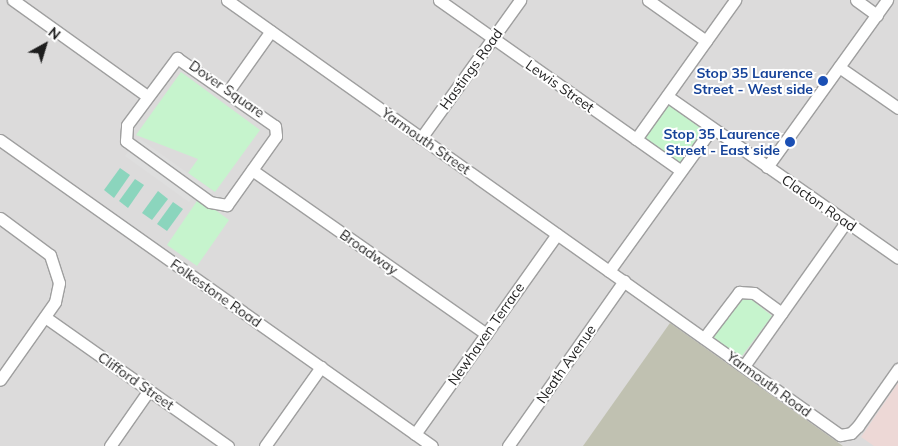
<!DOCTYPE html>
<html>
<head>
<meta charset="utf-8">
<style>
	body { margin:0 }
	#map { position:relative; width:898px; height:446px; overflow:hidden; background:#eeebe5; font-family:Mulish,sans-serif }
	div>[style] { position:absolute }
	.residential>* { inset:0; background:#dcdbdb }
	.commercial>* { inset:0; background:#edd8d6 }
	.construction>* { inset:0; background:#c0c1b1 }
	.park>* { inset:0; background:#c6f4cd }
	.pitch>* { inset:0; background:#8bd5bd }
	.parking>* { inset:0; background:#dedede }
	.roads { filter:drop-shadow(1px 0 #9f9f9f) drop-shadow(-1px 0 #9f9f9f) drop-shadow(0 1px #9f9f9f) drop-shadow(0 -1px #9f9f9f) }
	.minor>* { height:11px; margin:-5.5px; padding:0 5.5px; transform-origin:5.5px; border-radius:5.5px; background:#fff }
	.dots>* { width:14px; height:14px; translate:-50% -50%; box-sizing:border-box; border:2px solid #fff; border-radius:50% }
	span { translate:-50% -50%; white-space:nowrap; text-align:center; line-height:1.15; -webkit-text-stroke:4px #fff; paint-order:stroke }
	.street-label { font-size:14px; color:#1e1e1e }
	.transit-label { font-size:14px; color:#164399; font-weight:700 }
	.right { translate:-100% -50%; text-align:right }
	.north { position:absolute; left:20px; top:20px; width:50px; height:50px; -webkit-text-stroke:4px #fff; paint-order:stroke; rotate:39deg; font-size:14px; font-weight:700; line-height:20px; text-align:center; color:#1e1e1e }
	.north::after { content:''; display:block; margin:auto; width:18px; height:22px; background:#1e1e1e; clip-path:polygon(50% 0,100% 100%,50% 72%,0 100%) }
</style>
</head>
<body>
<div id="map">
	<div class="residential">
		<div style="clip-path:polygon(0 0,898px 0,898px 446px,0 446px)"></div>
	</div>
	<div class="commercial">
		<div style="clip-path:polygon(898px 383px,898px 446px,874px 446px,861px 437px)"></div>
	</div>
	<div class="construction">
		<div style="clip-path:polygon(670px 323px,843px 446px,583px 446px)"></div>
	</div>
	<div class="park">
		<div style="clip-path:polygon(181px 72px,260px 130px,215px 192px,188px 173px,198px 159px,136px 135px)"></div>
		<div style="clip-path:polygon(669px 105px,703px 130px,680px 163px,644px 140px)"></div>
		<div style="clip-path:polygon(199px 198px,229px 220px,197px 266px,167px 245px)"></div>
		<div style="clip-path:polygon(740px 298px,751px 299px,772px 316px,741px 357px,713px 337px)"></div>
	</div>
	<div class="pitch">
		<div style="clip-path:polygon(120px 168px,130px 175px,114px 198px,104px 190px)"></div>
		<div style="clip-path:polygon(135px 179px,144px 185px,128px 208px,119px 201px)"></div>
		<div style="clip-path:polygon(158px 191px,168px 199px,152px 220px,142px 213px)"></div>
		<div style="clip-path:polygon(173px 202px,183px 209px,167px 231px,157px 224px)"></div>
	</div>
	<div class="parking">
		<div style="clip-path:polygon(140px 139px,213px 191px,209px 197px,136px 145px)"></div>
		<div style="clip-path:polygon(130px 149px,194px 195px,189px 202px,125px 156px)"></div>
	</div>
	<div class="roads">
		<div class="minor">
			<div style="left:13px;top:0;width:165px;rotate:35.6deg"></div>
			<div style="left:227px;top:0;width:752px;rotate:35.36deg"></div>
			<div style="left:840px;top:435px;width:11px;rotate:-10deg"></div>
			<div style="left:851px;top:433px;width:10px;rotate:-45deg"></div>
			<div style="left:858px;top:426px;width:70px;rotate:-54.9deg"></div>
			<div style="left:439px;top:0;width:296px;rotate:35.2deg"></div>
			<div style="left:648px;top:0;width:71px;rotate:35.3deg"></div>
			<div style="left:856px;top:0;width:26px;rotate:36deg"></div>
			<div style="left:177px;top:58px;width:119px;rotate:34.8deg"></div>
			<div style="left:275px;top:126px;width:10px;rotate:84deg"></div>
			<div style="left:276px;top:136px;width:85px;rotate:125.4deg"></div>
			<div style="left:227px;top:205px;width:17px;rotate:-170deg"></div>
			<div style="left:210px;top:202px;width:104px;rotate:-144deg"></div>
			<div style="left:126px;top:141px;width:16px;rotate:-86deg"></div>
			<div style="left:127px;top:125px;width:84px;rotate:-53.3deg"></div>
			<div style="left:839px;top:67px;width:72px;rotate:34.8deg"></div>
			<div style="left:229px;top:90px;width:72px;rotate:-54.6deg"></div>
			<div style="left:667px;top:96px;width:282px;rotate:35deg"></div>
			<div style="left:421px;top:138px;width:170px;rotate:-54.3deg"></div>
			<div style="left:636px;top:139px;width:171px;rotate:-54.5deg"></div>
			<div style="left:0;top:140px;width:529px;rotate:35.31deg"></div>
			<div style="left:767px;top:167px;width:206px;rotate:-54.3deg"></div>
			<div style="left:252px;top:170px;width:286px;rotate:35deg"></div>
			<div style="left:0;top:218px;width:62px;rotate:36.5deg"></div>
			<div style="left:50px;top:255px;width:29px;rotate:72deg"></div>
			<div style="left:59px;top:283px;width:19px;rotate:102deg"></div>
			<div style="left:55px;top:302px;width:95px;rotate:125.2deg"></div>
			<div style="left:609px;top:271px;width:176px;rotate:-54.2deg"></div>
			<div style="left:45px;top:317px;width:224px;rotate:35.2deg"></div>
			<div style="left:704px;top:338px;width:58px;rotate:-52.7deg"></div>
			<div style="left:739px;top:292px;width:15px;rotate:4deg"></div>
			<div style="left:754px;top:293px;width:34px;rotate:36deg"></div>
			<div style="left:744px;top:366px;width:176px;rotate:-54.7deg"></div>
			<div style="left:415px;top:434px;width:245px;rotate:-54.6deg"></div>
			<div style="left:110px;top:446px;width:68px;rotate:-55.1deg"></div>
			<div style="left:265px;top:446px;width:97px;rotate:-54.7deg"></div>
			<div style="left:508px;top:446px;width:202px;rotate:-54.9deg"></div>
		</div>
	</div>
	<div class="dots">
		<div style="left:823px;top:81px;background:#1a4fb4"></div>
		<div style="left:790px;top:142px;background:#1a4fb4"></div>
	</div>
	<div class="street-label">
		<span style="left:471px;top:69px;rotate:-54deg">Hastings Road</span>
		<span style="left:560px;top:86px;rotate:35deg">Lewis Street</span>
		<span style="left:227px;top:89px;rotate:35deg">Dover Square</span>
		<span style="left:426px;top:141px;rotate:35deg">Yarmouth Street</span>
		<span style="left:819px;top:203px;rotate:35deg">Clacton Road</span>
		<span style="left:369px;top:252px;rotate:35deg">Broadway</span>
		<span style="left:216px;top:293px;rotate:35deg">Folkestone Road</span>
		<span style="left:486px;top:334px;rotate:-55deg">Newhaven Terrace</span>
		<span style="left:566px;top:364px;rotate:-55deg">Neath Avenue</span>
		<span style="left:136px;top:381px;rotate:35deg">Clifford Street</span>
		<span style="left:769px;top:384px;rotate:36deg">Yarmouth Road</span>
	</div>
	<div class="transit-label">
		<span class="right" style="left:813px;top:81px">Stop 35 Laurence<br>Street - West side</span>
		<span class="right" style="left:780px;top:142px">Stop 35 Laurence<br>Street - East side</span>
	</div>
	<div class="north">N</div>
</div>
</body>
</html>
